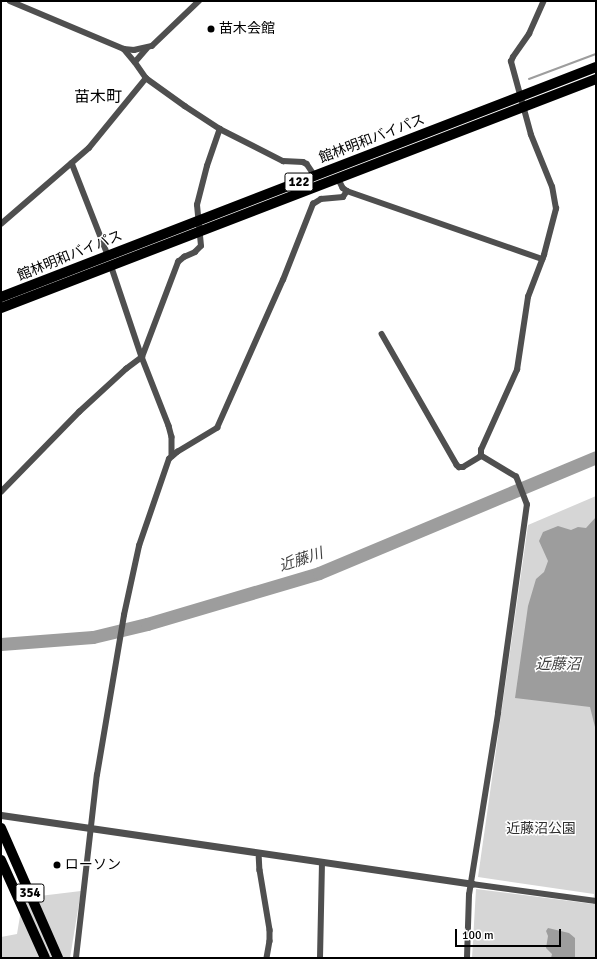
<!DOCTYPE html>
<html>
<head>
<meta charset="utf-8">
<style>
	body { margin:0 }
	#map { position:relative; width:597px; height:959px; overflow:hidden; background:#fff; font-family:Signika,"Noto Sans JP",sans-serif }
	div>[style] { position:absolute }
	.green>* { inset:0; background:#d6d6d6 }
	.water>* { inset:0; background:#9d9d9d }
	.stream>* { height:2px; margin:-1px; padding:0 1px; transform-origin:1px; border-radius:1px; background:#9d9d9d }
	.river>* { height:13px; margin:-6.5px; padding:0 6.5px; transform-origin:6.5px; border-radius:6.5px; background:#9d9d9d }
	.minor>* { height:5.5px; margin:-2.75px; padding:0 2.75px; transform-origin:2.75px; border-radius:2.75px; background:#4f4f4f }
	.tertiary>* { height:7px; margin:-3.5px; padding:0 3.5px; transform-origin:3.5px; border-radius:3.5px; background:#4f4f4f }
	.trunk>* { height:10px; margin:-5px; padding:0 5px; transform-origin:5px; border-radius:5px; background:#000 }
	.dots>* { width:11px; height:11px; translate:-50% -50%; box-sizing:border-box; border:2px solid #fff; border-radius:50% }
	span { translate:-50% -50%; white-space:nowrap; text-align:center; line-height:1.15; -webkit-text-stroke:3px #fff; paint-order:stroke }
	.shield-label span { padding:1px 3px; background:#fff; border:1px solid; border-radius:3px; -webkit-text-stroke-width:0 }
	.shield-label { font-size:13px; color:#000; font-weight:700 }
	.poi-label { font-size:14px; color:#000 }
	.left { translate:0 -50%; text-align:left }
	.street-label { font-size:14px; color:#000 }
	.park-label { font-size:14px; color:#2d2d2d }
	.water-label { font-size:15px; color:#3e3e3e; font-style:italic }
	.quarter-label { font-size:16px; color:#000 }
	.frame { position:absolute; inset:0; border:2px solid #000; pointer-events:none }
	.scale { position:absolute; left:455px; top:929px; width:106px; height:18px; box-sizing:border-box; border:2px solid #000; border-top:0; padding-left:5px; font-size:12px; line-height:14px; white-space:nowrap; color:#000; -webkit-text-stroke:3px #fff; paint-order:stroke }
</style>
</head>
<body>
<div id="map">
	<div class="green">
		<div style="clip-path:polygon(596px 496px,596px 958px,472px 958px,476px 889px,593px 904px,594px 894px,478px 877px,528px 525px)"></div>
		<div style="clip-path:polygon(81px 891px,70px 958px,1px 958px,1px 937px,17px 934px,23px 898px)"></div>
	</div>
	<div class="water">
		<div style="clip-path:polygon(596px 517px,596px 731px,590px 707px,515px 698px,528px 606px,536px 579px,544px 572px,548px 561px,539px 541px,543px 532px,558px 526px,571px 530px,578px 527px,586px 528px)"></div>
		<div style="clip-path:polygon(548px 928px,569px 933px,575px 938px,575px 958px,551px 958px,552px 954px,546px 948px,548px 936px,546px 931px)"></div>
	</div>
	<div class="stream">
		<div style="left:529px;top:79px;width:72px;rotate:-20.5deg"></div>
	</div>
	<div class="river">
		<div style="left:1px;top:644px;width:92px;rotate:-4.4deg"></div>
		<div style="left:93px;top:637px;width:56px;rotate:-13.5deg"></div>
		<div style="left:147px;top:624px;width:179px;rotate:-16.5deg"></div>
		<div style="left:319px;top:573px;width:300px;rotate:-22.7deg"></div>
	</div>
	<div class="minor">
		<div style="left:10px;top:1px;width:124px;rotate:22.8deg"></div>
		<div style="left:124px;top:49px;width:10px;rotate:6deg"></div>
		<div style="left:134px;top:50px;width:18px;rotate:-13deg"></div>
		<div style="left:152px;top:46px;width:65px;rotate:-43.8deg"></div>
		<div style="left:124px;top:49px;width:17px;rotate:50deg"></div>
		<div style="left:135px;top:62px;width:19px;rotate:55deg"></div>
		<div style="left:146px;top:78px;width:48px;rotate:35.7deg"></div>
		<div style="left:185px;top:106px;width:42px;rotate:33.3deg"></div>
		<div style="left:220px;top:129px;width:71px;rotate:26.9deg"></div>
		<div style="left:283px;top:161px;width:20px;rotate:3deg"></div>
		<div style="left:303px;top:162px;width:4px;rotate:27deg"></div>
		<div style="left:307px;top:164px;width:14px;rotate:56deg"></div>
		<div style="left:135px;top:62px;width:18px;rotate:-49deg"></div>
		<div style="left:72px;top:163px;width:99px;rotate:68.6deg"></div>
		<div style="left:338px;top:178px;width:11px;rotate:63deg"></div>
		<div style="left:343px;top:188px;width:5px;rotate:37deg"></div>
		<div style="left:347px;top:191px;width:207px;rotate:19.2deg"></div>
		<div style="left:1px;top:224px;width:116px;rotate:-40.8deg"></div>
		<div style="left:89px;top:148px;width:90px;rotate:-50.8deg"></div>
		<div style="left:111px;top:265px;width:97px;rotate:71.4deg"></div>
		<div style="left:142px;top:357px;width:74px;rotate:68.6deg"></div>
		<div style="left:169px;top:426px;width:11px;rotate:75deg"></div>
		<div style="left:172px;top:437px;width:19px;rotate:90deg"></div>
		<div style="left:382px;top:334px;width:151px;rotate:60.2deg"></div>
		<div style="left:457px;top:465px;width:3px;rotate:45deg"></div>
		<div style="left:459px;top:467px;width:4px"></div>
		<div style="left:463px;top:467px;width:21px;rotate:-31deg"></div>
		<div style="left:1px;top:492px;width:112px;rotate:-45.7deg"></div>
		<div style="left:79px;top:412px;width:64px;rotate:-42.5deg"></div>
		<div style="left:126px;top:369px;width:20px;rotate:-37deg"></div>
		<div style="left:142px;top:357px;width:102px;rotate:-69.2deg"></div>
		<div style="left:178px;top:262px;width:8px;rotate:-40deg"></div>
		<div style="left:184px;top:257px;width:12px;rotate:-24deg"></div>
		<div style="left:195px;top:252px;width:8px;rotate:-45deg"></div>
		<div style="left:201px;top:246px;width:41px;rotate:-95.6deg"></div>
		<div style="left:197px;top:205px;width:40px;rotate:-75.6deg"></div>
		<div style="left:207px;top:166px;width:39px;rotate:-71deg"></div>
		<div style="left:259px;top:853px;width:17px;rotate:87deg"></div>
		<div style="left:260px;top:870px;width:61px;rotate:80.5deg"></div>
		<div style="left:270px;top:930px;width:11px;rotate:90deg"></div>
		<div style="left:270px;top:941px;width:17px;rotate:100deg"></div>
		<div style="left:472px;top:884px;width:125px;rotate:7.8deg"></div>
		<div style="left:76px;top:958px;width:184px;rotate:-83.5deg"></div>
		<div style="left:97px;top:775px;width:162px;rotate:-80.4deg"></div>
		<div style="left:124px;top:615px;width:71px;rotate:-77.7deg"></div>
		<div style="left:139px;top:546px;width:92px;rotate:-71deg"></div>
		<div style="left:169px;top:459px;width:11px;rotate:-41deg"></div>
		<div style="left:177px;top:452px;width:47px;rotate:-31deg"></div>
		<div style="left:217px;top:428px;width:162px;rotate:-66deg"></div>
		<div style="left:283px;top:280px;width:82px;rotate:-68.5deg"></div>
		<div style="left:313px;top:204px;width:9px;rotate:-32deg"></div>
		<div style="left:321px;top:199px;width:22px;rotate:-5deg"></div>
		<div style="left:343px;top:197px;width:7px;rotate:-56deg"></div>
		<div style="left:320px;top:958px;width:95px;rotate:-88.8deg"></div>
		<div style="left:467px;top:958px;width:63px;rotate:-88.2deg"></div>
		<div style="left:469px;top:895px;width:184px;rotate:-80.9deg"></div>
		<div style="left:498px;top:713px;width:210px;rotate:-82.1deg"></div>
		<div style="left:527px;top:505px;width:30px;rotate:-111deg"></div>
		<div style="left:516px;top:477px;width:41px;rotate:-149deg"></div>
		<div style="left:481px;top:456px;width:6px;rotate:-90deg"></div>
		<div style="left:481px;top:450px;width:88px;rotate:-65.8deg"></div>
		<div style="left:517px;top:370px;width:74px;rotate:-81.4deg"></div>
		<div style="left:528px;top:297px;width:45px;rotate:-69.1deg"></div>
		<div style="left:544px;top:255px;width:48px;rotate:-75.4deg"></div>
		<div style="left:556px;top:209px;width:22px;rotate:-100deg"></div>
		<div style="left:552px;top:187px;width:56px;rotate:-112deg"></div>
		<div style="left:531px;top:135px;width:76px;rotate:-105.3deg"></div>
		<div style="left:511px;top:62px;width:5px;rotate:-68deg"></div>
		<div style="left:513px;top:57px;width:28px;rotate:-55deg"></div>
		<div style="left:529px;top:34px;width:36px;rotate:-66deg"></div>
	</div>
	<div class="tertiary">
		<div style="left:1px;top:815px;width:476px;rotate:8.3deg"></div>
	</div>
	<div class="trunk">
		<div style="left:1px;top:297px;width:638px;rotate:-21.13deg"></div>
		<div style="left:1px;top:308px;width:638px;rotate:-21.05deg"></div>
		<div style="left:1px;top:828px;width:142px;rotate:66.3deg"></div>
		<div style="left:1px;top:860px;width:107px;rotate:65.8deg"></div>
	</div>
	<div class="dots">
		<div style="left:211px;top:29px;background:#000"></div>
		<div style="left:57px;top:865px;background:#000"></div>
	</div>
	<div class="shield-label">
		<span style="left:299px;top:182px">122</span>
		<span style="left:30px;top:893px">354</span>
	</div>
	<div class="poi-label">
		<span class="left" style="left:219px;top:29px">苗木会館</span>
		<span class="left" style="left:65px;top:865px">ローソン</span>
	</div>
	<div class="street-label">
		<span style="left:372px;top:139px;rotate:-21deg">館林明和バイパス</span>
		<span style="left:70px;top:256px;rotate:-22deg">館林明和バイパス</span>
	</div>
	<div class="park-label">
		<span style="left:541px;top:829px">近藤沼公園</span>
	</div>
	<div class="water-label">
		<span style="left:301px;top:560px;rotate:-18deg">近藤川</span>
		<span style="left:558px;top:665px">近藤沼</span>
	</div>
	<div class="quarter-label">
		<span style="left:98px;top:97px">苗木町</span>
	</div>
	<div class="frame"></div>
	<div class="scale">100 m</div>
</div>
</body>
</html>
